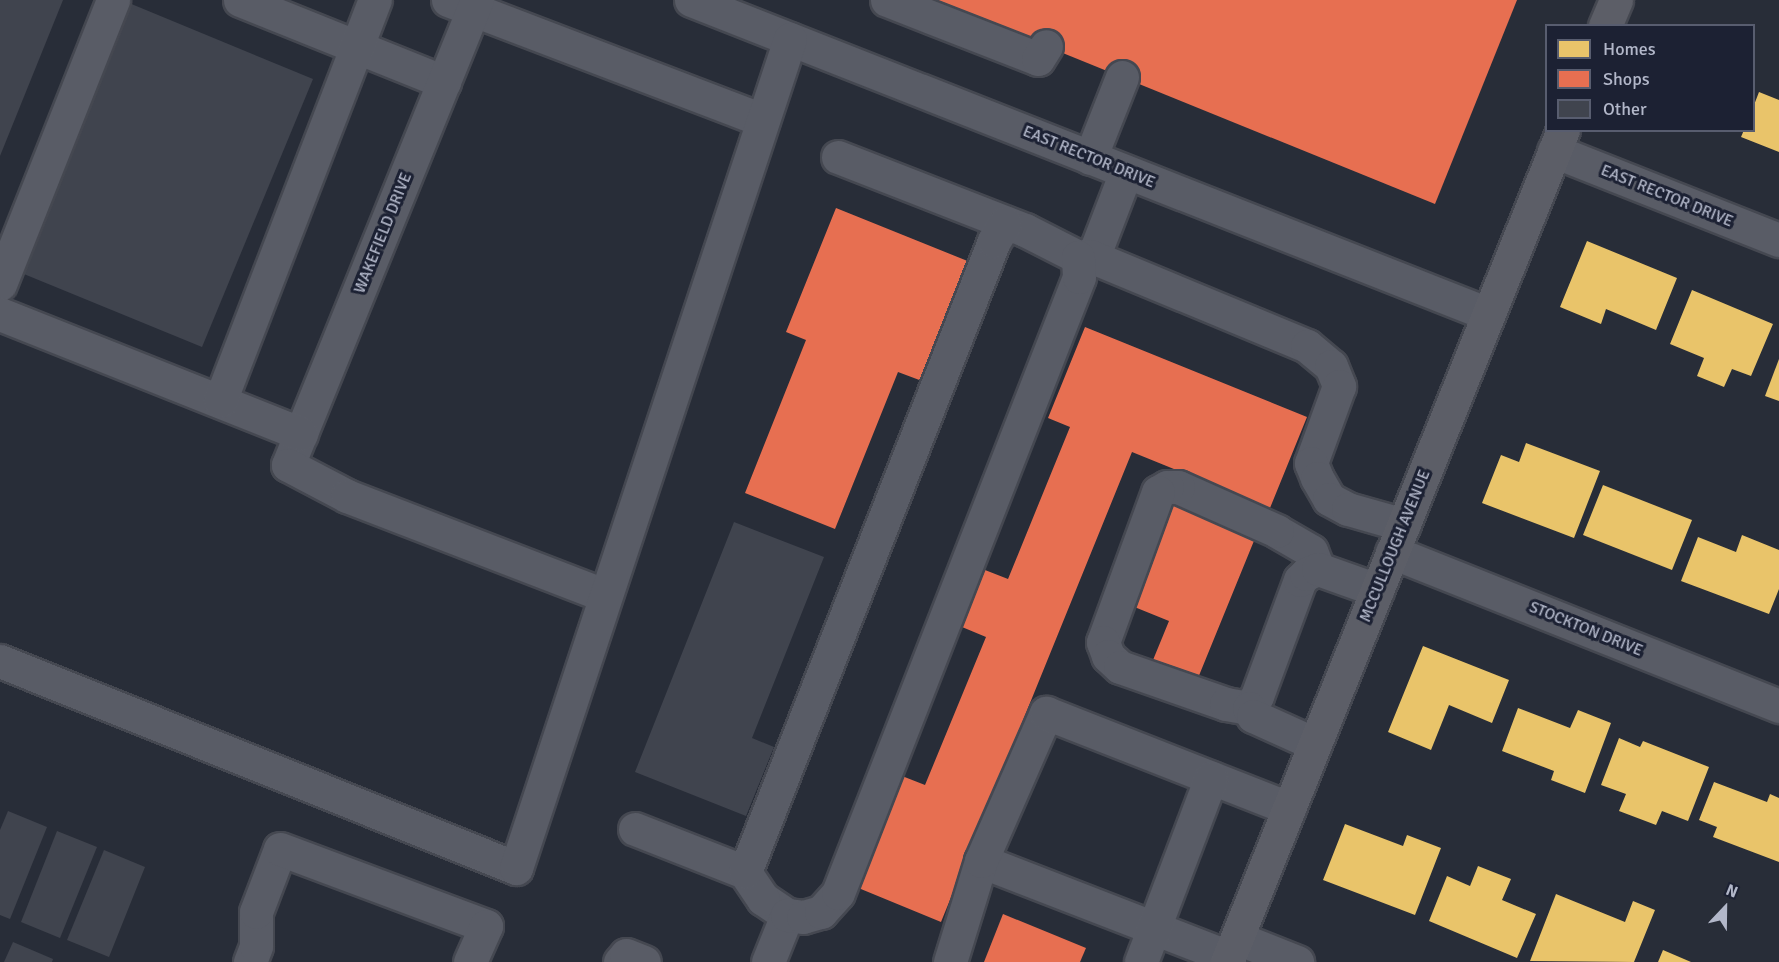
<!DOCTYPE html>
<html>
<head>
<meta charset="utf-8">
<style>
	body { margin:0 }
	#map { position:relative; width:1779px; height:962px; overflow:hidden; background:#282d38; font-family:Signika,sans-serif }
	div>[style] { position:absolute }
	.homes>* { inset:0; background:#e9c46a }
	.shops>* { inset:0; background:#e76f51 }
	.building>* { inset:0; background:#40444e }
	.roads { filter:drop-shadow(2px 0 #454851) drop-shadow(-2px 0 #454851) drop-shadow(0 2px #454851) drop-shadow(0 -2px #454851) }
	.minor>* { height:33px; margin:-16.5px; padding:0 16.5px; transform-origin:16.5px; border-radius:16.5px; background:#595c66 }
	.major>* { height:33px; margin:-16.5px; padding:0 16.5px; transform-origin:16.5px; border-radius:16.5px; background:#5c5e67 }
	span { translate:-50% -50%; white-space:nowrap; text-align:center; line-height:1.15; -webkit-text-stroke:6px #1c2133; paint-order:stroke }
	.street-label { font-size:16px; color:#b2b7c9 }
	.legend { position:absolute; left:1545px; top:24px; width:210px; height:108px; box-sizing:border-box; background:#1c2133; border:2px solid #585d6f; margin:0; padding:8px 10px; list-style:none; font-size:18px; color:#b2b7c9 }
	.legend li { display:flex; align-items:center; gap:12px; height:30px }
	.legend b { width:30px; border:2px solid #585d6f }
	.north { position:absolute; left:1695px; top:878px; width:60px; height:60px; -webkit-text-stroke:4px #1c2133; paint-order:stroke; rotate:22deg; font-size:16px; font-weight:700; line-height:24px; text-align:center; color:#b2b7c9 }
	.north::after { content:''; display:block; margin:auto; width:21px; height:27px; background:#b2b7c9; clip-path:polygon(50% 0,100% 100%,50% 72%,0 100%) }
</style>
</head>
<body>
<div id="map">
	<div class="homes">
		<div style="clip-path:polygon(1759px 92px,1779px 100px,1779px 152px,1741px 137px,1744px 130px,1754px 130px,1754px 105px)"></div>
		<div style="clip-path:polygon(1587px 241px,1677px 278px,1656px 330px,1606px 309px,1601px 324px,1560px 307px)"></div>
		<div style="clip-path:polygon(1692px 290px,1773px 324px,1751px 376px,1732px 369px,1724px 387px,1697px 376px,1704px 358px,1670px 344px)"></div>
		<div style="clip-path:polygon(1779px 359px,1779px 401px,1765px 396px)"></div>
		<div style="clip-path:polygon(1526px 443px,1600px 471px,1574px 538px,1482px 503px,1501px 455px,1519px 462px)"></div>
		<div style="clip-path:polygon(1603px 485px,1692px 520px,1672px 570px,1583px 535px)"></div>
		<div style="clip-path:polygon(1742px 535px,1779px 550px,1779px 589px,1769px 614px,1681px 581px,1698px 537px,1736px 552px)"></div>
		<div style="clip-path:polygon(1423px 646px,1509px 680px,1492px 723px,1449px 705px,1431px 750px,1388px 732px)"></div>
		<div style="clip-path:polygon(1518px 708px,1570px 728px,1578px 710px,1611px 723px,1585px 793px,1551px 780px,1554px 771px,1502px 751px)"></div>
		<div style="clip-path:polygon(1619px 738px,1640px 747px,1643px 741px,1709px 767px,1688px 821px,1662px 811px,1656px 825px,1619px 811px,1626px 794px,1601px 785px)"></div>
		<div style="clip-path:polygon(1714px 782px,1767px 802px,1770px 794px,1779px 798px,1779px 862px,1713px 837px,1717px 827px,1699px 820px)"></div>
		<div style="clip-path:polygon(1345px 824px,1403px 846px,1407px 835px,1441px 848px,1415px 915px,1323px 880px)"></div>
		<div style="clip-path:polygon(1478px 866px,1511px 879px,1502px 900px,1536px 914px,1517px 958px,1429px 921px,1447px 876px,1470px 886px)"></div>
		<div style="clip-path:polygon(1556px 894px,1625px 922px,1633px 901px,1655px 910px,1634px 962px,1530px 961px)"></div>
		<div style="clip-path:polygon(1663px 950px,1691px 962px,1658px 962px)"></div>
	</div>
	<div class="shops">
		<div style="clip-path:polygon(932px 0,1517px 0,1435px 204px)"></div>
		<div style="clip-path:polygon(836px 208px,970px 262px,922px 381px,898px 372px,835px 529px,745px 493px,806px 340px,786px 332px)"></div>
		<div style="clip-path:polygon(1085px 327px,1307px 417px,1270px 508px,1132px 452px,941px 922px,856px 887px,902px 776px,925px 785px,986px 637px,962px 627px,985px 570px,1008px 579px,1070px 427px,1048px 418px)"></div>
		<div style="clip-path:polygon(1176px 498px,1258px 531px,1198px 678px,1153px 660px,1169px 621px,1132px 606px)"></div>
		<div style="clip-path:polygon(1003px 914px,1086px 948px,1080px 962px,984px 962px)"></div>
	</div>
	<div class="building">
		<div style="clip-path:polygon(0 0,63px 0,0 156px)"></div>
		<div style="clip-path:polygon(129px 3px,313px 79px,202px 347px,19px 272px)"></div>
		<div style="clip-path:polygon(734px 522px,824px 557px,752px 738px,774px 747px,746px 816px,635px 772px)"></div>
		<div style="clip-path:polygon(8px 811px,47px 827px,10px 919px,0 915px,0 830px)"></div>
		<div style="clip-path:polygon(57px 831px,97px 847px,60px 938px,21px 922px)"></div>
		<div style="clip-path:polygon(104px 850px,145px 867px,109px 957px,67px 940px)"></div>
		<div style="clip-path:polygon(13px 942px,53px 959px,52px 962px,4px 962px)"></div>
	</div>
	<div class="roads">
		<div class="minor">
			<div style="left:240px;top:0;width:220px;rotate:21.9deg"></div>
			<div style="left:448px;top:0;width:337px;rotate:20.9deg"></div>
			<div style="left:477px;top:0;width:502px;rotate:112.12deg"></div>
			<div style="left:288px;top:465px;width:67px;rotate:27.7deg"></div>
			<div style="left:347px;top:496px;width:275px;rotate:21.1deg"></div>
			<div style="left:691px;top:0;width:857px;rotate:21.5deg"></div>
			<div style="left:887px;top:0;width:162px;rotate:21.3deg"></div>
			<div style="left:1038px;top:59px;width:15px;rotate:-58deg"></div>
			<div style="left:1554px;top:151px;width:242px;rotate:21.6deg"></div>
			<div style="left:838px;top:157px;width:201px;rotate:21.3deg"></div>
			<div style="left:1025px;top:230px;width:59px;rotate:27deg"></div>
			<div style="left:1078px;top:257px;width:12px;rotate:-5deg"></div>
			<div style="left:1090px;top:256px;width:11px;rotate:-52deg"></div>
			<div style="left:1097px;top:247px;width:80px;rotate:-68.9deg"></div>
			<div style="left:1090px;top:158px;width:87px;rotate:-68.4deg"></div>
			<div style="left:1090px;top:256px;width:235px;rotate:22.5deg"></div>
			<div style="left:1307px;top:346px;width:31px;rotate:40deg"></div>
			<div style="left:1331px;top:366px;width:22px;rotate:68deg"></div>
			<div style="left:1339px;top:386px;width:82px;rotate:110deg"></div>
			<div style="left:1311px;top:463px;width:16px;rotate:68deg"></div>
			<div style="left:1317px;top:478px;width:24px;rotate:60deg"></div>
			<div style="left:1329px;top:499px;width:21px;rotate:28deg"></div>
			<div style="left:1348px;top:509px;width:58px;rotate:15.9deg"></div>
			<div style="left:0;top:284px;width:306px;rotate:-68.3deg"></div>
			<div style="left:0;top:314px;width:324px;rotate:21.7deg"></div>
			<div style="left:220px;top:401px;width:430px;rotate:-68.9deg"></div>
			<div style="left:1392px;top:552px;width:417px;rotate:21.7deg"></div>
			<div style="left:1318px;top:569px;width:19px;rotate:-111deg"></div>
			<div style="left:1311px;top:551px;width:39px;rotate:-150deg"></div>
			<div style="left:1277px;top:531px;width:108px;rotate:-156deg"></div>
			<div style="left:1178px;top:487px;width:11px;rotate:180deg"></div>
			<div style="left:1167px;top:487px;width:10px;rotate:151deg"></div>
			<div style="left:1158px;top:492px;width:160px;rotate:110.1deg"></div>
			<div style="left:1103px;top:642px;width:15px;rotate:70deg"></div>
			<div style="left:1108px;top:656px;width:16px;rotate:43deg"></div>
			<div style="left:1120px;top:667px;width:112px;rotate:19.2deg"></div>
			<div style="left:1226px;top:704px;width:23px;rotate:10deg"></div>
			<div style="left:1249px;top:708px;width:14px;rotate:-56deg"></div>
			<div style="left:1257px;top:696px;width:124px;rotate:-69.7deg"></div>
			<div style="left:1300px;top:580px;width:8px;rotate:-45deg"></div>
			<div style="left:1306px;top:574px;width:13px;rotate:-23deg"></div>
			<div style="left:1318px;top:569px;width:63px;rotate:19.6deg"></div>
			<div style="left:0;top:661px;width:556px;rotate:21.86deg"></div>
			<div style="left:516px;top:868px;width:873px;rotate:-71.71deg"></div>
			<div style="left:1249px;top:708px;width:9px;rotate:63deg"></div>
			<div style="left:1253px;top:716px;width:68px;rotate:24.3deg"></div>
			<div style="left:635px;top:829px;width:118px;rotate:21.4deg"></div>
			<div style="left:981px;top:861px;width:266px;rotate:21.2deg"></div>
			<div style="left:787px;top:915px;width:29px;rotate:-146deg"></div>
			<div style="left:763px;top:899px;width:32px;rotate:-124deg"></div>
			<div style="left:745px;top:872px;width:678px;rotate:-68.47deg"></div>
			<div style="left:994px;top:241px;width:21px;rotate:-59deg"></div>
			<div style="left:1237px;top:938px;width:65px;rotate:21.8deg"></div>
			<div style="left:250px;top:962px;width:17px;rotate:-69deg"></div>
			<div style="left:256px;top:946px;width:34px;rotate:-90deg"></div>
			<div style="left:256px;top:912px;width:67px;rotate:-69.1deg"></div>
			<div style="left:280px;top:849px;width:220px;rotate:20.5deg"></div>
			<div style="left:486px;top:926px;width:39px;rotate:114deg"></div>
			<div style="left:620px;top:962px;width:9px;rotate:-49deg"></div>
			<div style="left:626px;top:955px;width:19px;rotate:21deg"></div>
			<div style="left:768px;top:962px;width:51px;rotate:-68deg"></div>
			<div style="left:787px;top:915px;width:16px;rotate:7deg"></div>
			<div style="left:803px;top:917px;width:19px;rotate:-16deg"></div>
			<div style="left:821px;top:912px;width:25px;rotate:-48deg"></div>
			<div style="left:838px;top:893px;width:661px;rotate:-68.63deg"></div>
			<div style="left:1079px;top:277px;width:20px;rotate:-93deg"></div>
			<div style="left:950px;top:962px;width:106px;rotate:-72.9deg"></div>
			<div style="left:981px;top:861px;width:162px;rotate:-66.3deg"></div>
			<div style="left:1046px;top:713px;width:261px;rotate:21.4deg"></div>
			<div style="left:1141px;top:962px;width:197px;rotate:-69.2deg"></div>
		</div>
		<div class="major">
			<div style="left:1605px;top:26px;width:28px;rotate:-67deg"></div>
			<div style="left:1227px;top:962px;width:897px;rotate:-68.01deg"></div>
		</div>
	</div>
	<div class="street-label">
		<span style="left:1089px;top:157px;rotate:22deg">EAST RECTOR DRIVE</span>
		<span style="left:1667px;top:196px;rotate:22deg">EAST RECTOR DRIVE</span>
		<span style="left:383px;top:233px;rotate:-68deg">WAKEFIELD DRIVE</span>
		<span style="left:1395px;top:546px;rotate:-68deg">MCCULLOUGH AVENUE</span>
		<span style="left:1586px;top:629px;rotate:22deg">STOCKTON DRIVE</span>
	</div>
	<ul class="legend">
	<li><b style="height:16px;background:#e9c46a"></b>Homes</li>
	<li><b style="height:16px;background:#e76f51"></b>Shops</li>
	<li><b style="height:16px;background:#40444e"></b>Other</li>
	</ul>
	<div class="north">N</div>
</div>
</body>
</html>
